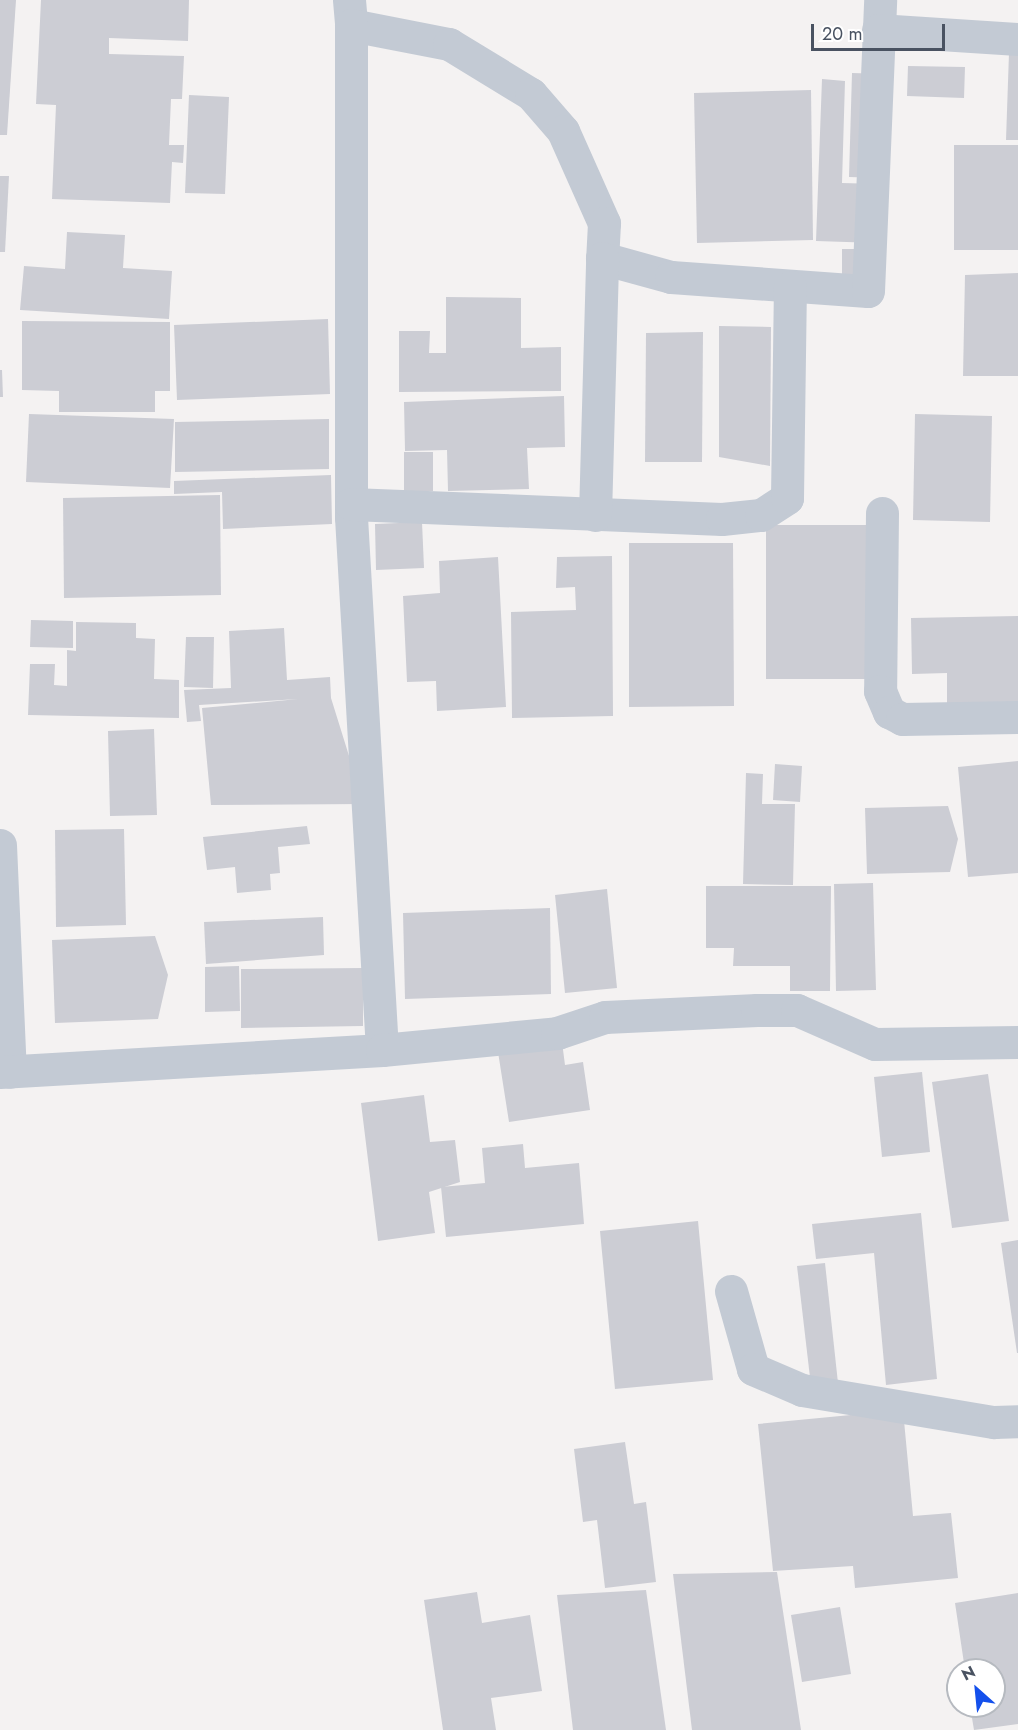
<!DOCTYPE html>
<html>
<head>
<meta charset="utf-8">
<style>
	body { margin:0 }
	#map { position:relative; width:1018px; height:1730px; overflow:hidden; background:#f4f2f2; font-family:Jost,sans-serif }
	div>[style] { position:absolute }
	.building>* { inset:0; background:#cccdd4 }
	.street>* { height:33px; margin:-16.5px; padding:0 16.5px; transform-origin:16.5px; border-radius:16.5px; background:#c3cad4 }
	span { translate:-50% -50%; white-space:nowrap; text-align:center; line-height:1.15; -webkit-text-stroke:4.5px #fff; paint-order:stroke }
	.north { position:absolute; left:946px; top:1658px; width:60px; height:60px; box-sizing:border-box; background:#fff; border:2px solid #b6bac0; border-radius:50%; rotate:333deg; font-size:16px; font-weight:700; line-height:24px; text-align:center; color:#495261 }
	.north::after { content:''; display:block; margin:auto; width:21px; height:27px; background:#1450ec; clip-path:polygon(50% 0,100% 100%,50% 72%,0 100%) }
	.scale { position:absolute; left:811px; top:24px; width:134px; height:27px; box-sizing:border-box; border:3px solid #495261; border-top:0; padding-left:8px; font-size:18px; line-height:21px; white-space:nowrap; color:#495261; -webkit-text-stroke:4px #fff; paint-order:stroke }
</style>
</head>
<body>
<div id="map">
	<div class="building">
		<div style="clip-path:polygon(0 0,16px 0,7px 135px,0 135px)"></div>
		<div style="clip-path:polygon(41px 0,189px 0,188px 41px,109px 38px,109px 54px,184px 56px,182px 99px,171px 99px,169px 145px,184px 145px,183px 163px,172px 162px,170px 203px,52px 199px,56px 105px,36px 104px)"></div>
		<div style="clip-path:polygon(1009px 53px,1018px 53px,1018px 140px,1006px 140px)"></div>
		<div style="clip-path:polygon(908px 66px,965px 67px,964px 98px,907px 96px)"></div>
		<div style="clip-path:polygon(852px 73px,885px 74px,882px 178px,849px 177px)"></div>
		<div style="clip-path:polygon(822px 79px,845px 81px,842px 183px,879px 184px,877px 243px,816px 241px)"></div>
		<div style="clip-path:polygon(811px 90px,813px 240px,697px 243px,694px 93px)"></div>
		<div style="clip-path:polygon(189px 95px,229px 97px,225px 194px,185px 193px)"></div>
		<div style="clip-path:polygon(954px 145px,1018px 145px,1018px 250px,954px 250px)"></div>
		<div style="clip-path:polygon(0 176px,9px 176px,5px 252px,0 252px)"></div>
		<div style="clip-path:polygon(67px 232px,125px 235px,123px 268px,172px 271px,169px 319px,20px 310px,24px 266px,65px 269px)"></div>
		<div style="clip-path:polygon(842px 249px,867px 249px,867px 278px,842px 277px)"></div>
		<div style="clip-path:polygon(1018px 273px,1018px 376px,963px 376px,965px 275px)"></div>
		<div style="clip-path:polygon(446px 297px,521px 298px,521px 348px,561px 347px,561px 391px,399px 392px,399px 331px,430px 331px,429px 353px,446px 353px)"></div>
		<div style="clip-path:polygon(328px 319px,330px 394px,177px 400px,174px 325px)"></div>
		<div style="clip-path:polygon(22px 321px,170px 322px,170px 391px,155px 391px,155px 412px,59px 412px,59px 391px,22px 390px)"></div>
		<div style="clip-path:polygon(719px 326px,771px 327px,770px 466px,719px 457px)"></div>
		<div style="clip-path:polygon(703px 332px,702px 462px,645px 462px,646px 333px)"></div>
		<div style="clip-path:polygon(0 370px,2px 370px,3px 397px,0 397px)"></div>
		<div style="clip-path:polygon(564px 396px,565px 447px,527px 448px,529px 489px,448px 491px,447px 450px,405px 451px,404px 402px)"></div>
		<div style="clip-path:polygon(29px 414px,174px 419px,170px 488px,26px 482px)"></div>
		<div style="clip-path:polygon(915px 414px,992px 416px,990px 522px,913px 520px)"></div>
		<div style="clip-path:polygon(329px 419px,329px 469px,175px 472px,175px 422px)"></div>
		<div style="clip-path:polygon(404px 452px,433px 452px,433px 491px,404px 491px)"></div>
		<div style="clip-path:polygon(331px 475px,332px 524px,223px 529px,222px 492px,174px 494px,174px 481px)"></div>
		<div style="clip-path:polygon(220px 495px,221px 595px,64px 598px,63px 498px)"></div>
		<div style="clip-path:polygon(422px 522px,424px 568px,376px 570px,375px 524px)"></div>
		<div style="clip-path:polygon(766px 525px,871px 525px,870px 679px,766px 679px)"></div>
		<div style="clip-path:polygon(629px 543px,733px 543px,734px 706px,629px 707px)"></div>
		<div style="clip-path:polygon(612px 556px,613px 716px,512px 718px,511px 612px,576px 610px,575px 587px,556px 588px,557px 557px)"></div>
		<div style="clip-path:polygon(498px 557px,506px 707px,437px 711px,436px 681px,407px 682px,403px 596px,440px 593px,439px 561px)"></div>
		<div style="clip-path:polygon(1018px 616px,1018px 707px,947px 708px,947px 673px,912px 674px,911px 618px)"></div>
		<div style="clip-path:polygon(31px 620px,73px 621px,73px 648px,30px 647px)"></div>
		<div style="clip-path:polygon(76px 622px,136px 623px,136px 638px,155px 639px,154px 679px,179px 680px,179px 718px,28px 715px,30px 664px,55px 664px,54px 685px,67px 686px,67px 650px,76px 651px)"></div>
		<div style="clip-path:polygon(284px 628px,287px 680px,330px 677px,331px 698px,364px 804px,211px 805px,202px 708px,298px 699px,199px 705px,201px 721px,187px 722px,184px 690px,231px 688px,229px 631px)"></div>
		<div style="clip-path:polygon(186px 637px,214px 637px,213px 688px,184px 687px)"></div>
		<div style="clip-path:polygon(154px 729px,157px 815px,110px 816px,108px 731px)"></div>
		<div style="clip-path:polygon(1018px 761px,1018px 873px,968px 877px,958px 767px)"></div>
		<div style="clip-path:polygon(775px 764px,802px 766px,800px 802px,773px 800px)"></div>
		<div style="clip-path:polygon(746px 773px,763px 774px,762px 804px,795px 804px,793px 885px,743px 884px)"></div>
		<div style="clip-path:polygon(948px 806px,958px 839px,950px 872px,867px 874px,865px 808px)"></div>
		<div style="clip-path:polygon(307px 826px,310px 844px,278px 847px,280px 873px,270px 874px,271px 890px,237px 893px,235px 867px,207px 870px,203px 837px)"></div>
		<div style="clip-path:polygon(124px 829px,126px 925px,56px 927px,55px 830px)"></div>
		<div style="clip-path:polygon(873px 883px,876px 990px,836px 991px,834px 884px)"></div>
		<div style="clip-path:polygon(706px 886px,831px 886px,830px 991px,790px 991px,790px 966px,733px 966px,734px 948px,706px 948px)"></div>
		<div style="clip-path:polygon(607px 889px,617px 988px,565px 993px,555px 895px)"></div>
		<div style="clip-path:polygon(550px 908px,551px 994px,405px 999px,403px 913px)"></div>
		<div style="clip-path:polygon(323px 917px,324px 955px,206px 964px,204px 922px)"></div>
		<div style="clip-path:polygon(155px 936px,168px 975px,158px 1019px,55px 1023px,52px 940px)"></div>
		<div style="clip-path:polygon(239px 966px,240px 1011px,205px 1012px,205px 967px)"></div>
		<div style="clip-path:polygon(363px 968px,363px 1026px,241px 1028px,241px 969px)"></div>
		<div style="clip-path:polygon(562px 1042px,565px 1065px,583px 1062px,590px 1110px,509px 1122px,498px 1052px)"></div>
		<div style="clip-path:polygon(922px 1072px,930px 1152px,882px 1157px,874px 1077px)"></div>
		<div style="clip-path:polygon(988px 1074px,1009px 1221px,952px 1228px,932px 1082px)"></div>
		<div style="clip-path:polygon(424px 1095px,430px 1142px,455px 1140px,460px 1182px,429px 1192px,435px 1233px,378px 1241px,361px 1103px)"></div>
		<div style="clip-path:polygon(523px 1144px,525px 1168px,579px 1163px,584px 1224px,446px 1237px,441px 1187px,485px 1183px,482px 1148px)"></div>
		<div style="clip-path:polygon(921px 1213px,937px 1379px,886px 1385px,874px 1253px,816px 1259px,812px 1224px)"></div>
		<div style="clip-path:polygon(698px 1221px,713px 1380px,615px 1389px,600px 1231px)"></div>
		<div style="clip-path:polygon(1018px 1240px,1018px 1353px,1017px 1353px,1001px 1243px)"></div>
		<div style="clip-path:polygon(825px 1263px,838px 1383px,811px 1386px,797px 1266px)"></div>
		<div style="clip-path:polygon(903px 1410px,913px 1516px,951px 1513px,958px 1578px,855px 1588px,853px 1566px,773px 1571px,758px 1424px)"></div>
		<div style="clip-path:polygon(625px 1442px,634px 1504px,646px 1502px,656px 1582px,605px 1588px,597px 1520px,583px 1522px,574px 1449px)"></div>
		<div style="clip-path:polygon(777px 1572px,801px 1730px,692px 1730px,673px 1574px)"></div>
		<div style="clip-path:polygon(646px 1590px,666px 1730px,573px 1730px,557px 1595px)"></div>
		<div style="clip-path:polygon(477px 1592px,482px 1623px,530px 1615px,542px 1691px,491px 1698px,496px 1730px,443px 1730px,424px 1600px)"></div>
		<div style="clip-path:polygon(1018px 1593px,1018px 1724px,974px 1730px,970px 1706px,994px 1706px,994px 1670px,965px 1670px,955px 1603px)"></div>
		<div style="clip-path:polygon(840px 1607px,851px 1674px,802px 1682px,791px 1615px)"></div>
	</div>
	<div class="street">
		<div style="left:349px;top:0;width:25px;rotate:85deg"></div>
		<div style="left:351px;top:25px;width:100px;rotate:11deg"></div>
		<div style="left:449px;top:44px;width:96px;rotate:31.4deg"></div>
		<div style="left:531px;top:94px;width:49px;rotate:49.1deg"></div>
		<div style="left:563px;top:131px;width:101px;rotate:66deg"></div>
		<div style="left:604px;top:223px;width:35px;rotate:93deg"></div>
		<div style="left:602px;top:258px;width:72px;rotate:15.4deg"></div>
		<div style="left:671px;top:277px;width:197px;rotate:4.1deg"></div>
		<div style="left:868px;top:291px;width:291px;rotate:-87.6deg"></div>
		<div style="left:351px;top:25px;width:492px;rotate:90deg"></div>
		<div style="left:351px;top:517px;width:534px;rotate:86.67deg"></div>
		<div style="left:878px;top:30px;width:140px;rotate:3.7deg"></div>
		<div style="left:351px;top:504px;width:371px;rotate:2.3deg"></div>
		<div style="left:722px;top:519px;width:39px;rotate:-6deg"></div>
		<div style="left:761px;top:515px;width:31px;rotate:-33deg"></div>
		<div style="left:787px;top:498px;width:211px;rotate:-89.2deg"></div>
		<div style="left:882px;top:513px;width:178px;rotate:90.6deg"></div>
		<div style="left:880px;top:691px;width:23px;rotate:67deg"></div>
		<div style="left:889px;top:712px;width:15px;rotate:28deg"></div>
		<div style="left:902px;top:719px;width:116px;rotate:-1deg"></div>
		<div style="left:595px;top:515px;width:257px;rotate:-88.4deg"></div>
		<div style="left:0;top:845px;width:227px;rotate:87.5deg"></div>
		<div style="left:0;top:1072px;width:383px;rotate:-3.3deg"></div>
		<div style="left:382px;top:1050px;width:176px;rotate:-5.5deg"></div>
		<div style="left:557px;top:1033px;width:51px;rotate:-18.4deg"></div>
		<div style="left:605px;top:1017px;width:152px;rotate:-2.6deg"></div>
		<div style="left:757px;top:1010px;width:40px"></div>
		<div style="left:797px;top:1010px;width:85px;rotate:23.6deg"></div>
		<div style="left:875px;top:1044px;width:143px;rotate:-0.8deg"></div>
		<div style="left:731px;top:1291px;width:81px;rotate:74.2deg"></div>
		<div style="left:753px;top:1369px;width:53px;rotate:23.2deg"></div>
		<div style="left:802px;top:1390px;width:195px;rotate:9.5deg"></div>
		<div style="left:994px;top:1422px;width:24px;rotate:-2deg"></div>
	</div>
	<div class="north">N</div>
	<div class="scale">20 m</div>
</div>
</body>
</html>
